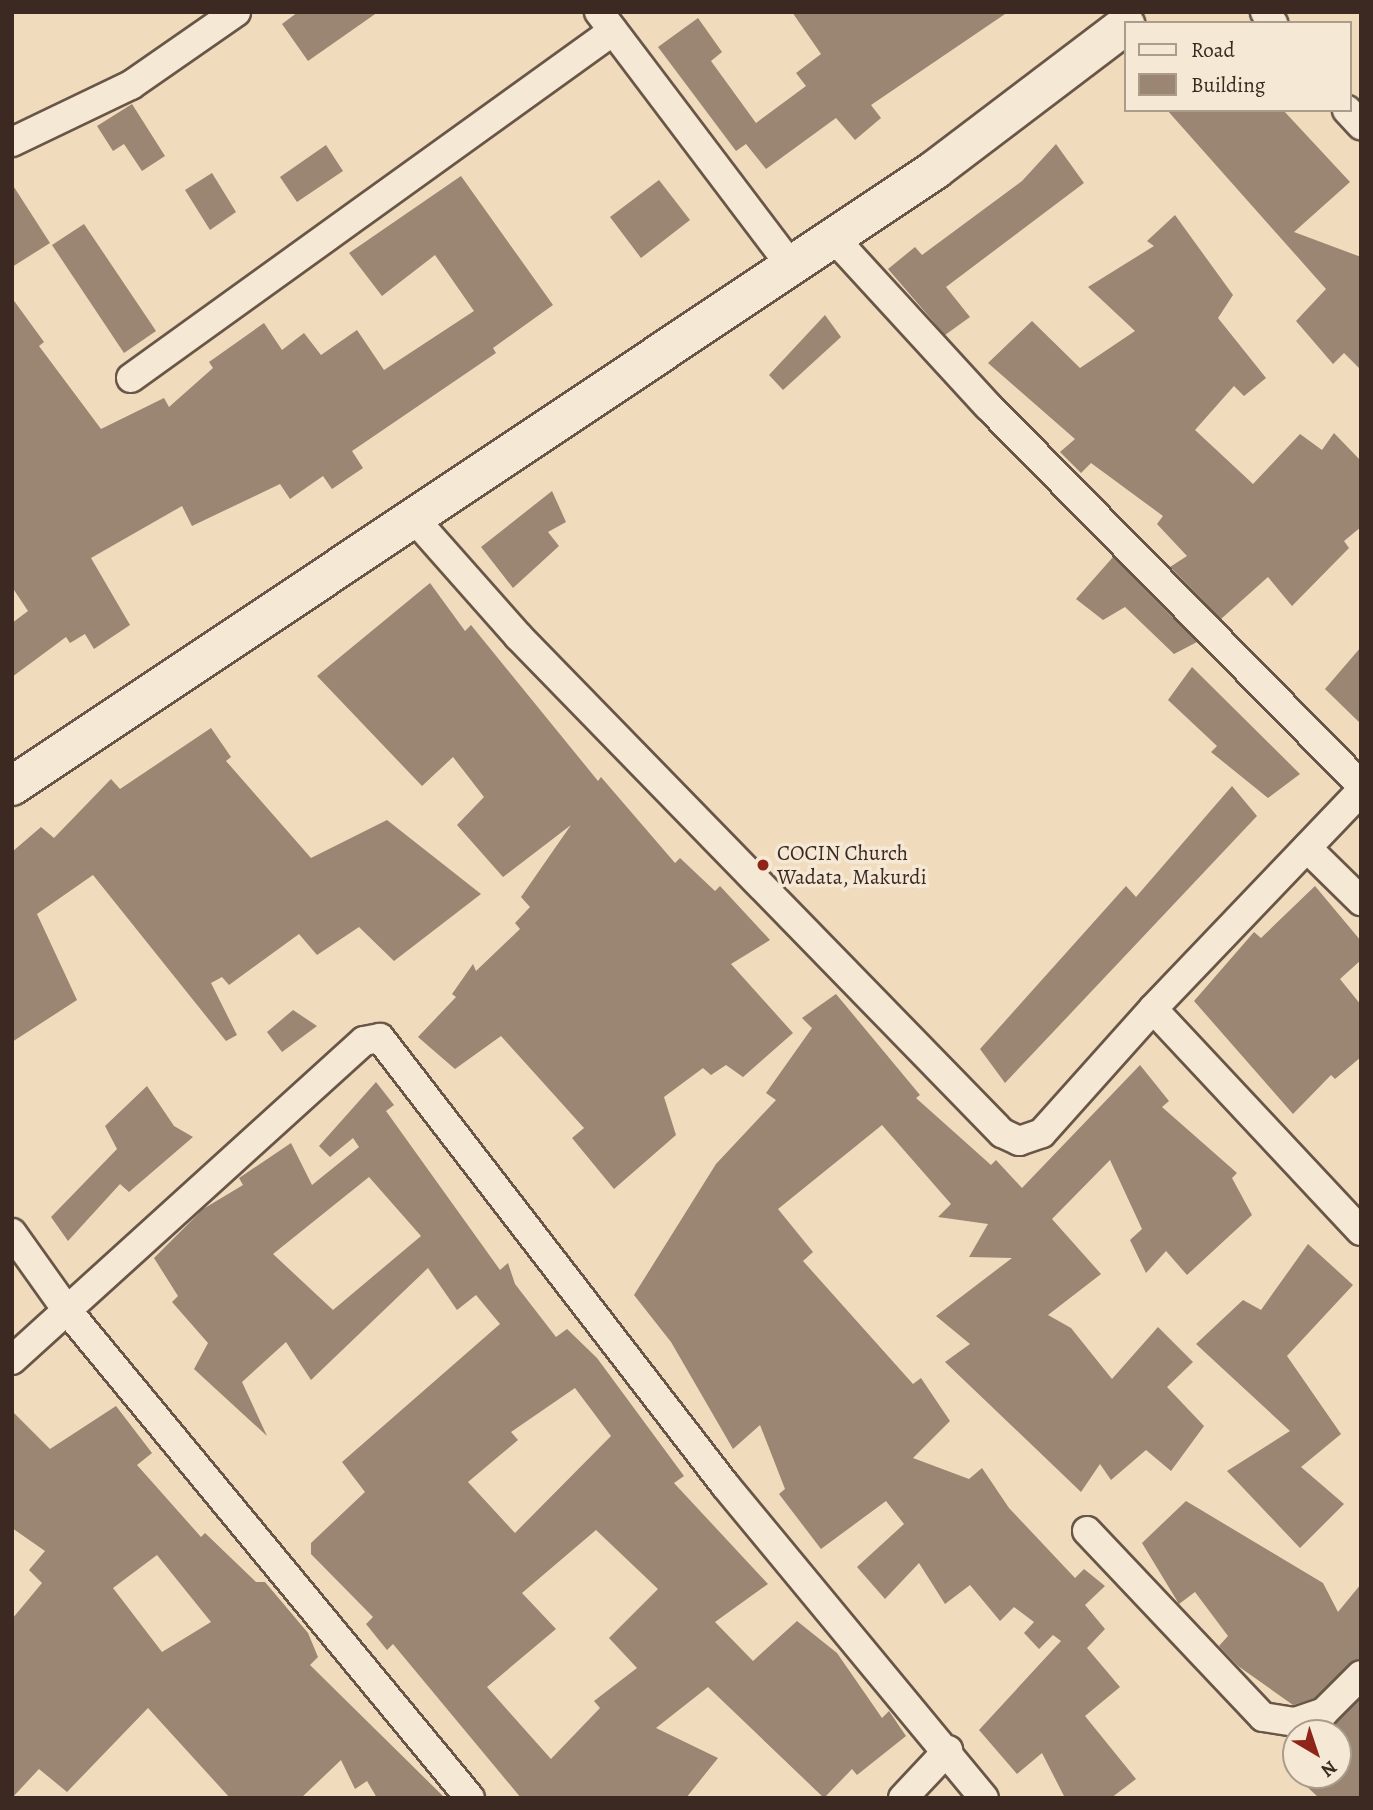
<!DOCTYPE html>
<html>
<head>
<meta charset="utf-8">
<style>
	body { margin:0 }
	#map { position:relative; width:1373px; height:1810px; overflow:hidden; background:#f0dbbd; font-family:Alegreya,serif }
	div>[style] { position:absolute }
	.building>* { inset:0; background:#9a8672 }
	.roads { filter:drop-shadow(2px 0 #695648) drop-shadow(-2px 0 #695648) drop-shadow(0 2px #695648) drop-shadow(0 -2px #695648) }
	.street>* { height:28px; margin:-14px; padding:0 14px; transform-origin:14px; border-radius:14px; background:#f5e8d4 }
	.secondary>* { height:38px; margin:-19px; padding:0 19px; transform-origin:19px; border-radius:19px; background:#f5e8d4 }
	.dots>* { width:19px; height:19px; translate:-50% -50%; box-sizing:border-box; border:4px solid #f5e8d4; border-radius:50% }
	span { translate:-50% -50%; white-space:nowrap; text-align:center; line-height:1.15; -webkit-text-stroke:7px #f5e8d4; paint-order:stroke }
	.poi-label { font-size:21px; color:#3c2921 }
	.left { translate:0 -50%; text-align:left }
	.frame { position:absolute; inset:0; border:14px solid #3c2921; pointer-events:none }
	.legend { position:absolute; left:1124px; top:21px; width:228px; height:91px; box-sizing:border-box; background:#f5e8d4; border:2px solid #ab9c8c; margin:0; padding:9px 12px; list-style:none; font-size:21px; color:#3c2921 }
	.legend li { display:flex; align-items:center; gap:14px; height:35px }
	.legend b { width:35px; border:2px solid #ab9c8c }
	.north { position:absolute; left:1282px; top:1719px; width:70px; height:70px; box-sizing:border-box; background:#f5e8d4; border:2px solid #ab9c8c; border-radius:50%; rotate:141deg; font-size:19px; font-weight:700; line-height:28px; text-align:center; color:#3c2921 }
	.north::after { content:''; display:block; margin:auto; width:24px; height:32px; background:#8f2418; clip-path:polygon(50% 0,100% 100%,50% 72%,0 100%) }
</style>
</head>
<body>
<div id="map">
	<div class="building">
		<div style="clip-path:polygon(298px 12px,378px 12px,308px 61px,282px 24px)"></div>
		<div style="clip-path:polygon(792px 12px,1008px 12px,871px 105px,881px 118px,855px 140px,836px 118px,766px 169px,746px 144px,736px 151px,658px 47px,698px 18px,722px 52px,711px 61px,756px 123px,806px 86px,796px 73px,821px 54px)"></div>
		<div style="clip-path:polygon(132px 104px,165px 156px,142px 171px,124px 144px,113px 151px,97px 126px)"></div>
		<div style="clip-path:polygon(1167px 110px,1283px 110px,1350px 182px,1294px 232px,1361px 257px,1361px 370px,1344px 353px,1333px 364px,1296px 321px,1326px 289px)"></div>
		<div style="clip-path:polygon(1056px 144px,1084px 183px,946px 287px,970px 317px,945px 335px,888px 269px,915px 247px,922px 255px,1022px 181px)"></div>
		<div style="clip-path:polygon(326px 145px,343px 171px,297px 202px,280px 177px)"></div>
		<div style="clip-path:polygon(212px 173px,236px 212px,210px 230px,185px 190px)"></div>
		<div style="clip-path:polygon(461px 176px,553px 305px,493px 348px,496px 353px,352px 451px,363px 468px,332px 489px,323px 476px,290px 499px,280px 484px,192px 526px,182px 506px,91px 558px,130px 625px,94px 649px,85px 634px,70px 643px,66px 637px,12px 677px,12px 623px,28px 611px,12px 587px,12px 298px,44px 342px,39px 346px,101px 429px,164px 398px,169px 407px,213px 368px,209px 362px,264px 323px,282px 350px,304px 333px,321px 355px,357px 330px,384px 370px,474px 311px,435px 255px,382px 296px,349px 253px)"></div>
		<div style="clip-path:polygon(659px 180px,690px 220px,641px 258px,610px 217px)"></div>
		<div style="clip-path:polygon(12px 184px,50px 243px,12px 267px)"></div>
		<div style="clip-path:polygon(1175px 215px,1233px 295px,1218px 318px,1266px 378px,1244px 396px,1234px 386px,1195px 430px,1253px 484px,1300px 434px,1322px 450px,1334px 433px,1361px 461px,1361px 527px,1344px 541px,1349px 548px,1292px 606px,1268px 577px,1221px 619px,1170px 567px,1187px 556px,1157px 524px,1163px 516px,1091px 463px,1081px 473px,1060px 452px,1075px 439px,988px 363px,1032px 321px,1080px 368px,1135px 331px,1088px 287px,1154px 246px,1147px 241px)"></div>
		<div style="clip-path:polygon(84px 224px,156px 331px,124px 353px,52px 245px)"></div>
		<div style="clip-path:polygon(825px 315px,841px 337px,783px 390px,769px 375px)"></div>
		<div style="clip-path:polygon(552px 491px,566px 522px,548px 532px,559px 546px,513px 588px,481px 547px)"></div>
		<div style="clip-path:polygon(1113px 557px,1197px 642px,1174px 654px,1125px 607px,1103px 620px,1076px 599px)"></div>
		<div style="clip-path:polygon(430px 583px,465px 631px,471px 625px,598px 781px,601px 777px,675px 863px,680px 858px,715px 891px,720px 886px,770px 940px,731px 964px,793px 1033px,743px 1077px,726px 1065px,711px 1075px,703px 1068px,664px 1097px,676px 1135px,614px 1189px,572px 1138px,584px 1128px,501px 1036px,455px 1069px,418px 1037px,456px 997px,452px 994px,473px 964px,476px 971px,520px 929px,515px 923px,530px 907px,521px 897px,571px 825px,503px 877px,457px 825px,484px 797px,453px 757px,422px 786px,317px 676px)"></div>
		<div style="clip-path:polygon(1361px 647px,1361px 724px,1325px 689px)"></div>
		<div style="clip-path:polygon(1192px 667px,1300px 774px,1268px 798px,1211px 752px,1217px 746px,1168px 700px)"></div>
		<div style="clip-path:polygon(211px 728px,231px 757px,226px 761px,311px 858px,387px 820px,481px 894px,394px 961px,359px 927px,317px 955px,299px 934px,229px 985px,222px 977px,211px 983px,237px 1035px,226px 1041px,93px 875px,37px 914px,77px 1000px,12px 1042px,12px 852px,41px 827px,54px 838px,111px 779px,120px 789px)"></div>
		<div style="clip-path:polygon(1232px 786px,1257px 816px,1005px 1083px,980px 1049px,1126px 886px,1136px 897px)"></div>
		<div style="clip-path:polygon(1315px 886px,1361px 941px,1361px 960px,1340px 979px,1361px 1005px,1361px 1057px,1335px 1079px,1331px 1075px,1293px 1114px,1194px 1001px,1254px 932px,1261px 938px)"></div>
		<div style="clip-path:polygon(836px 994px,920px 1095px,916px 1098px,991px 1165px,996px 1160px,1022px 1188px,1140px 1065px,1169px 1101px,1162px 1107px,1237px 1173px,1232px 1178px,1252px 1215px,1187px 1275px,1166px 1251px,1146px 1273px,1130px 1240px,1142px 1229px,1110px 1160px,1052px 1219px,1101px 1274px,1048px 1315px,1071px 1328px,1112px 1379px,1158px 1327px,1193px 1362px,1167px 1387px,1204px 1426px,1171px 1471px,1146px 1450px,1111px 1480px,1100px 1464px,1081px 1492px,945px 1362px,970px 1344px,936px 1316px,1012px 1258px,969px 1257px,988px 1224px,938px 1217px,951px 1204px,882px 1125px,778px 1209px,813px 1252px,803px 1261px,913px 1384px,921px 1378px,950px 1421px,913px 1458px,969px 1479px,982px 1468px,1009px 1508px,1075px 1578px,1084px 1569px,1105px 1586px,1085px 1605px,1105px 1629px,1087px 1648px,1120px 1687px,1085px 1716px,1136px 1779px,1111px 1798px,1065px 1798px,1042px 1753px,1017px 1774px,979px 1730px,1061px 1641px,1053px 1635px,1039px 1649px,1024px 1633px,1034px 1622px,1014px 1607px,1000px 1621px,970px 1585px,945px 1604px,919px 1563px,885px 1599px,857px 1567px,904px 1524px,886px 1501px,821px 1549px,779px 1494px,785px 1489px,760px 1425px,733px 1449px,671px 1342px,634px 1295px,716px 1164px,776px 1100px,766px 1093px,812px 1028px,802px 1018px)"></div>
		<div style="clip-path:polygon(293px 1010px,317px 1026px,282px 1052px,267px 1032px)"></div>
		<div style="clip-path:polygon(evenodd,376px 1082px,394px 1105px,386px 1111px,500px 1270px,508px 1263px,515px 1284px,556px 1337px,567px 1329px,597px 1358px,684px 1476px,674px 1483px,768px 1584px,715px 1622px,753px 1661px,797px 1621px,837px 1653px,882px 1718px,889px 1711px,906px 1736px,857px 1775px,852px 1769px,824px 1798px,708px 1687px,656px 1728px,718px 1758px,686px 1798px,521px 1798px,393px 1644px,387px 1650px,366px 1624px,373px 1617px,311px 1554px,311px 1543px,365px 1492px,342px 1462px,500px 1324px,476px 1295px,457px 1310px,428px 1268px,311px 1380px,286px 1342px,242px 1382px,267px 1436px,194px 1369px,208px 1343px,172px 1302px,178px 1296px,154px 1258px,203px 1209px,243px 1185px,239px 1178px,291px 1143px,312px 1185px,359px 1147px,353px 1138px,330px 1157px,319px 1146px,376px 1082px,369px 1177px,421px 1236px,333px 1310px,273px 1254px,369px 1177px,376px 1082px,575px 1388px,611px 1436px,515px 1533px,468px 1482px,518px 1440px,511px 1432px,575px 1388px,376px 1082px,596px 1530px,658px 1589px,609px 1638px,637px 1668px,594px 1701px,600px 1708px,551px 1759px,487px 1687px,556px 1629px,522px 1593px,596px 1530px)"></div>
		<div style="clip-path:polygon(147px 1086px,174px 1126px,193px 1137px,129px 1192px,120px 1184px,68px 1241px,51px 1217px,117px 1149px,105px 1126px)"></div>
		<div style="clip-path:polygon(1308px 1244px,1353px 1285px,1287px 1356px,1341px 1434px,1301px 1467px,1344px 1504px,1300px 1548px,1227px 1471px,1290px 1431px,1196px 1344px,1243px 1300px,1261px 1310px)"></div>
		<div style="clip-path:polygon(evenodd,116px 1406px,152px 1453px,137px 1465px,201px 1537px,205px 1533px,256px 1582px,265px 1582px,308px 1633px,318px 1657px,310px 1665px,445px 1798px,377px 1798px,367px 1781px,355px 1789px,341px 1760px,301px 1798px,230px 1798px,148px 1708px,67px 1792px,39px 1769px,12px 1798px,12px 1619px,42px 1583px,29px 1570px,45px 1551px,12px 1528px,12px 1411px,50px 1449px,116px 1406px,157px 1555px,211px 1622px,162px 1652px,113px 1588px,157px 1555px)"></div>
		<div style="clip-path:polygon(1186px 1501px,1323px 1583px,1338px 1612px,1361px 1584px,1361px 1659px,1315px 1698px,1293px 1705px,1238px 1666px,1219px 1646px,1228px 1636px,1195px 1592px,1179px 1604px,1142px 1543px)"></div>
		<div style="clip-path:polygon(1361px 1699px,1361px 1798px,1319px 1798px,1286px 1767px,1296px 1757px,1296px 1775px,1338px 1775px,1338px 1733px,1319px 1733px)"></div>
	</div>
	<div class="roads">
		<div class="street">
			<div style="left:599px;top:12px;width:317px;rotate:52.9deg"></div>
			<div style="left:1265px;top:12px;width:14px;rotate:54deg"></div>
			<div style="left:1347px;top:110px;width:21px;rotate:47deg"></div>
			<div style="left:12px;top:142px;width:132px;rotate:-25.6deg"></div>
			<div style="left:131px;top:85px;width:128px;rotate:-34.8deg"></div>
			<div style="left:833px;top:237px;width:229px;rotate:47.5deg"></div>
			<div style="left:988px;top:406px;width:532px;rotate:45.46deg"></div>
			<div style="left:131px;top:378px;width:594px;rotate:-35.75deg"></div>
			<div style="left:411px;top:515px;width:162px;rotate:48.5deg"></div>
			<div style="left:518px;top:636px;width:694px;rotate:45.76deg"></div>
			<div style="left:1002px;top:1133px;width:19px;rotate:25deg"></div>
			<div style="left:1019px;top:1141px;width:24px;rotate:-19deg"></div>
			<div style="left:1042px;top:1133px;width:166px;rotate:-48.2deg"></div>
			<div style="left:1361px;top:791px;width:301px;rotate:133.7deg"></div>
			<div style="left:1153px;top:1009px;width:304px;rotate:46.9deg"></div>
			<div style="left:1307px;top:848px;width:76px;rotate:44.5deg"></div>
			<div style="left:12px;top:1233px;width:93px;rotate:54.6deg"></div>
			<div style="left:66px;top:1309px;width:634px;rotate:50.44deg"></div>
			<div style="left:12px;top:1360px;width:475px;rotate:-42.2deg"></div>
			<div style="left:364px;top:1041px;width:16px;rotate:-11deg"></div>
			<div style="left:380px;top:1038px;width:565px;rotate:52.34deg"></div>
			<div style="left:725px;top:1485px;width:406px;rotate:50.4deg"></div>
			<div style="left:1087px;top:1531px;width:256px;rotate:46.6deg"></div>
			<div style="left:1263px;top:1717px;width:32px;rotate:9deg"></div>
			<div style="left:1295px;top:1722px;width:31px;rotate:-19deg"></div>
			<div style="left:1324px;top:1712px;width:52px;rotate:-45deg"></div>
			<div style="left:903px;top:1798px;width:66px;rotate:-46.8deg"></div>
		</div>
		<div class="secondary">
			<div style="left:12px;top:786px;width:1111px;rotate:-33.73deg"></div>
			<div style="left:936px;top:169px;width:238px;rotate:-37.2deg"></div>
		</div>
	</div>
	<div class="dots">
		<div style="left:763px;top:865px;background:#8f2418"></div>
	</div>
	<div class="poi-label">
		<span class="left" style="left:777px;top:865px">COCIN Church<br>Wadata, Makurdi</span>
	</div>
	<div class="frame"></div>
	<ul class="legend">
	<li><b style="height:9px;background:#f5e8d4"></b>Road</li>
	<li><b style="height:19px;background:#9a8672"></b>Building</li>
	</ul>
	<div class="north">N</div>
</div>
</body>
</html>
